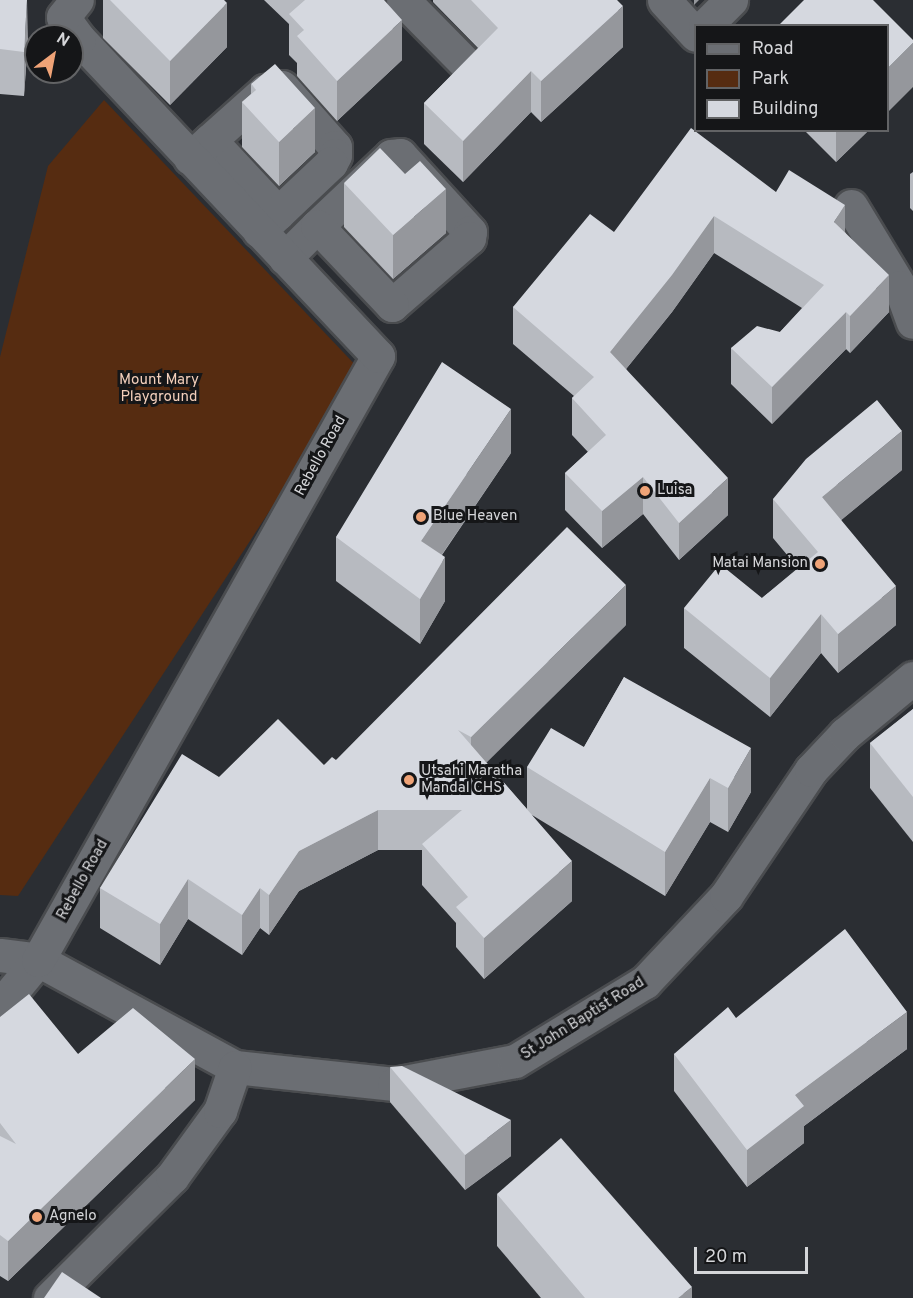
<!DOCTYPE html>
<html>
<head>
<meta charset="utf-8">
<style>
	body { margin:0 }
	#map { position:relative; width:913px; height:1298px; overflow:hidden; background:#2b2e33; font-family:Overpass,sans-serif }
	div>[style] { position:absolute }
	.green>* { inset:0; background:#562c11 }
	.roads { filter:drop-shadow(2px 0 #4a4c4f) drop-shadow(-2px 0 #4a4c4f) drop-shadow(0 2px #4a4c4f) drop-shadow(0 -2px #4a4c4f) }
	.minor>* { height:33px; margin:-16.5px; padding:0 16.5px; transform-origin:16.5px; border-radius:16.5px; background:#6b6e73 }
	.wall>* { inset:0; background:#b7bac0 }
	.shaded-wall>* { inset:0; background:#95979c }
	.building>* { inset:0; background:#d5d8df }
	.dots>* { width:16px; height:16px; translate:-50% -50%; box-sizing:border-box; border:3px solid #151618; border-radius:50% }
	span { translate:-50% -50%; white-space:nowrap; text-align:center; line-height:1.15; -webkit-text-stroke:6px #151618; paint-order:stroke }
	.park-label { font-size:15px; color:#f3cfbb }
	.street-label { font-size:15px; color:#d5d6d9 }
	.poi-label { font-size:15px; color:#d5d6d9 }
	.left { translate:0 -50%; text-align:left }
	.right { translate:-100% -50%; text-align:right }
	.legend { position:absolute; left:694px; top:24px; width:195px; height:108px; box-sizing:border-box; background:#151618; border:2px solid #626365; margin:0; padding:8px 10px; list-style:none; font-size:18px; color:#d5d6d9 }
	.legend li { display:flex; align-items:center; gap:12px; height:30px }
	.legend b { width:30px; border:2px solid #626365 }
	.north { position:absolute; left:24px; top:24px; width:60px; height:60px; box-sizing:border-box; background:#151618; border:2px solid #626365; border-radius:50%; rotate:32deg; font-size:16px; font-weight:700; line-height:24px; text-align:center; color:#d5d6d9 }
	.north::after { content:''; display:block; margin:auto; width:21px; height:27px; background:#efa377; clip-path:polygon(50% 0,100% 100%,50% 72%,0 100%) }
	.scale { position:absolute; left:694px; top:1247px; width:114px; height:27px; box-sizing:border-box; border:3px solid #d5d6d9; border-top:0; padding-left:8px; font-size:18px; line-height:21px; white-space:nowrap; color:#d5d6d9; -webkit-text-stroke:4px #151618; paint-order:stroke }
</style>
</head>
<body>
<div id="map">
	<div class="green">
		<div style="clip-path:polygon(104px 100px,361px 371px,18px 896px,0 895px,0 357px,48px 166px)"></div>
	</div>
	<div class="roads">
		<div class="minor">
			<div style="left:403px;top:0;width:93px;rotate:45.4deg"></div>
			<div style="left:664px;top:0;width:47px;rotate:47.6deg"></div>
			<div style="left:705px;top:26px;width:37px;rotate:-45deg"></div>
			<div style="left:210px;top:140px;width:100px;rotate:47deg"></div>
			<div style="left:190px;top:158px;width:101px;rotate:-41.8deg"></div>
			<div style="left:265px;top:91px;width:17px;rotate:-13deg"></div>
			<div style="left:282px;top:87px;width:80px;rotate:48.5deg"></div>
			<div style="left:335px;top:147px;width:8px;rotate:90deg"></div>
			<div style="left:335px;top:155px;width:9px;rotate:117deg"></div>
			<div style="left:331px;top:163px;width:99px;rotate:136.6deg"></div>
			<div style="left:851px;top:206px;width:95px;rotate:58.8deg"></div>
			<div style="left:900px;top:287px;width:37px;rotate:70deg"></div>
			<div style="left:285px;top:258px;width:45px;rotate:-45deg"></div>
			<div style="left:317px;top:226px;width:102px;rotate:-43.4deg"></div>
			<div style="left:391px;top:156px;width:9px;rotate:-6deg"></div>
			<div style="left:400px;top:155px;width:104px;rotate:47.7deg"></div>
			<div style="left:470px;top:232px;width:6px;rotate:99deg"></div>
			<div style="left:469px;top:238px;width:102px;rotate:139deg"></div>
			<div style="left:392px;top:305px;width:109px;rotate:-133.5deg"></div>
			<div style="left:0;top:955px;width:38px;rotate:7deg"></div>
			<div style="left:38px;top:960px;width:224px;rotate:28.5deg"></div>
			<div style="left:235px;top:1067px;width:160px;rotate:6.1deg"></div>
			<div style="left:394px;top:1084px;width:123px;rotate:-10.8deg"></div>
			<div style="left:515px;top:1061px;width:152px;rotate:-31.3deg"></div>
			<div style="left:645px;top:982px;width:118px;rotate:-46.7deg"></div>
			<div style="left:726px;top:896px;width:152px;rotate:-56deg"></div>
			<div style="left:811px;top:770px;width:50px;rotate:-46.6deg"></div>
			<div style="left:845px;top:734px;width:88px;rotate:-39.5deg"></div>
			<div style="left:0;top:1006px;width:60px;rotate:-50.4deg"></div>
			<div style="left:38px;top:960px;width:693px;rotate:-60.62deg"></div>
			<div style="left:378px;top:356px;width:436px;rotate:-133.3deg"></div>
			<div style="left:79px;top:39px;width:27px;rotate:-126deg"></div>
			<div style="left:63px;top:17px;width:22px;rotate:-51deg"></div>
			<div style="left:50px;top:1298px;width:172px;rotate:-44.8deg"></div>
			<div style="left:172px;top:1177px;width:82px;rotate:-54deg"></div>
			<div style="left:220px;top:1111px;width:46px;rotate:-71.2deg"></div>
		</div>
	</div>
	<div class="wall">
		<div style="clip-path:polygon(0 0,28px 39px,24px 96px,0 94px)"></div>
		<div style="clip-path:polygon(103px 0,224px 0,227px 47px,170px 105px,103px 38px)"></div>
		<div style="clip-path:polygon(264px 0,384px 0,402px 60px,337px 121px,297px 76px,297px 63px,289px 55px,289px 24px)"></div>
		<div style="clip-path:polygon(433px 0,617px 0,623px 47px,541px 122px,531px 112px,463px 182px,424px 144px,424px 103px,478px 48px,433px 2px)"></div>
		<div style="clip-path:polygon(251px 84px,315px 152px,279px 186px,242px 147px,242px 102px,251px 94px)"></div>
		<div style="clip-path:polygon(804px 130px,869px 130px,836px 162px)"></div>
		<div style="clip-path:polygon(913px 172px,913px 211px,910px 208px,910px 174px)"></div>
		<div style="clip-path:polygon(344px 183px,446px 233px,393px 279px,344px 227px)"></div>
		<div style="clip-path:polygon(776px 192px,845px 232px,889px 312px,850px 353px,846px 349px,772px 424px,731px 384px,731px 348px,780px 332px,802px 308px,714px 253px,672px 312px,626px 369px,728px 515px,679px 560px,643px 514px,602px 548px,565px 510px,565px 473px,588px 452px,572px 435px,572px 398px,574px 396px,513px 344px,513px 307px,614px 232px)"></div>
		<div style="clip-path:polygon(511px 453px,442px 555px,445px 601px,420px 644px,336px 581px,336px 537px)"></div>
		<div style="clip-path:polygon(902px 470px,841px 520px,896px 625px,838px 673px,821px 653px,770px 717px,684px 648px,684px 608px,762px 598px,798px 568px,773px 538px,773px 499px)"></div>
		<div style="clip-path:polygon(626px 625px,486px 762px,527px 809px,527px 767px,584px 747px,624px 677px,751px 792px,728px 832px,710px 822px,665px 896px,532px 815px,572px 901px,484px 979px,456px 947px,456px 923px,422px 885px,422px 850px,378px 850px,299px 891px,269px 935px,260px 928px,242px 955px,188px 919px,160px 965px,100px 928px,100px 888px,219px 777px,324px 765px,336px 760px)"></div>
		<div style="clip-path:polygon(913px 709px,913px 842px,870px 788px,870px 743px)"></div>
		<div style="clip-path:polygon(0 1017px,78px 1054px,195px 1100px,8px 1281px,0 1276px)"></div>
		<div style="clip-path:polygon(736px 1018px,907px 1049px,804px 1126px,804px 1143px,747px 1187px,674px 1091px,674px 1054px)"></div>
		<div style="clip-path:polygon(390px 1067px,511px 1156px,465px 1190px,390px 1102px)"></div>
		<div style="clip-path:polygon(497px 1194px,692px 1298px,541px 1298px,497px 1246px)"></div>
	</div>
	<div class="shaded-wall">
		<div style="clip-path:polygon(27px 0,28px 39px,24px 96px,24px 52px)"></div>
		<div style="clip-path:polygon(694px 0,699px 0,694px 5px)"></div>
		<div style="clip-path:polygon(227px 3px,227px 47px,170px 105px,170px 61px)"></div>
		<div style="clip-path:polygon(623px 6px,623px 47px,541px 122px,541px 81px)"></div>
		<div style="clip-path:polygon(402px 20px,402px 60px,337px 121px,337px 81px)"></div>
		<div style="clip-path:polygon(913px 43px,913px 87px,888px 112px,888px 68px)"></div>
		<div style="clip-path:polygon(531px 71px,531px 112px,463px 182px,463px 141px)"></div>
		<div style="clip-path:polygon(315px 108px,315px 152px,279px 186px,279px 142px)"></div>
		<div style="clip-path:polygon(836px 130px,869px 130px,836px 162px)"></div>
		<div style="clip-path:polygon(446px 189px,446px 233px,393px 279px,393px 235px)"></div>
		<div style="clip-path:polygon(845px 205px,845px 242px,834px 222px)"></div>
		<div style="clip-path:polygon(714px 216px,714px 253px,672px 312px,610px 389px,610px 352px)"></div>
		<div style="clip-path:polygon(889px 275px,889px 312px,850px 353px,850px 316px)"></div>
		<div style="clip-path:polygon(846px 312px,846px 349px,772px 424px,772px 387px)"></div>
		<div style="clip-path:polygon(511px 409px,511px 453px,421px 585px,421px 541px)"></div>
		<div style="clip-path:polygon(902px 431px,902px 470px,822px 536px,822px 497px)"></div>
		<div style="clip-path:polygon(643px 477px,643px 514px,602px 548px,602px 511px)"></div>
		<div style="clip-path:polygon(728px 478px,728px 515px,679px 560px,679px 523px)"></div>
		<div style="clip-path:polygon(445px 557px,445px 601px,420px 644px,420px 599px)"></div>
		<div style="clip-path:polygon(626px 585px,626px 625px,471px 778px,471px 737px)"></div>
		<div style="clip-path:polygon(896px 586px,896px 625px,838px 673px,838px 634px)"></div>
		<div style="clip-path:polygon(821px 614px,821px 653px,770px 717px,770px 678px)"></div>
		<div style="clip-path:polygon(751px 748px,751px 792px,728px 832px,728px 788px)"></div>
		<div style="clip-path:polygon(710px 778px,710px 822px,665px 896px,665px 852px)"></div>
		<div style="clip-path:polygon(378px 810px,378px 850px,299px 891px,269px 935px,269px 895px,299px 851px)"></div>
		<div style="clip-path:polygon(572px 861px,572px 901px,484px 979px,484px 938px)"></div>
		<div style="clip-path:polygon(188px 879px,188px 919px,160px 965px,160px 924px)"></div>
		<div style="clip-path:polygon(260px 888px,260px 928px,242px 955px,242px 915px)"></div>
		<div style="clip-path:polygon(907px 1012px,907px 1049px,804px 1126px,804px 1143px,747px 1187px,747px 1150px,795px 1095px)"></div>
		<div style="clip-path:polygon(195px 1059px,195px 1100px,8px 1281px,8px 1241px)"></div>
		<div style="clip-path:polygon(511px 1120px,511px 1156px,465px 1190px,465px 1155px)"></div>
		<div style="clip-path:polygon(692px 1287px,692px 1298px,678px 1298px)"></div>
	</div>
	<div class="building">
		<div style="clip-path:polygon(0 0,27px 0,24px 52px,0 49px)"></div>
		<div style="clip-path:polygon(110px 0,224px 0,227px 3px,170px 61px)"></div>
		<div style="clip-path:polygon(305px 0,384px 0,402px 20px,337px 81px,297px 36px,304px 30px,289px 14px)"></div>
		<div style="clip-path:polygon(471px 0,617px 0,623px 6px,541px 81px,531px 71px,463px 141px,424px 103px,498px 28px)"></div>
		<div style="clip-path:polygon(804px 0,873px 0,913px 40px,913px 43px,888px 68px,888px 26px,778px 26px)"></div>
		<div style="clip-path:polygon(275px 64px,315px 108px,279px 142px,242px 102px,256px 90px,251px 84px)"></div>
		<div style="clip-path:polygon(691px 128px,776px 192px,789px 170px,845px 205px,834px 222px,889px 275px,850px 316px,846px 312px,772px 387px,731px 348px,757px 326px,780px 332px,824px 285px,714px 216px,672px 275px,610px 352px,728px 478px,679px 523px,643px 477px,602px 511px,565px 473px,606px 435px,572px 398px,594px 377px,513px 307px,590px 214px,614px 232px)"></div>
		<div style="clip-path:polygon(380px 148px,405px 174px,420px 161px,446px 189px,393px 235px,344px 183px)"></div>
		<div style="clip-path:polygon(442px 362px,511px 409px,421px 541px,445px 557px,420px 599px,336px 537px)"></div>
		<div style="clip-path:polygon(877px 400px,902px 431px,822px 497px,896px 586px,838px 634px,821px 614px,770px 678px,684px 608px,720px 564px,762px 598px,818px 552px,773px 499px,806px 459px)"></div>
		<div style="clip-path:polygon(567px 527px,626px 585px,471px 737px,458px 730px,572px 861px,484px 938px,456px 907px,468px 897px,422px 844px,462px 810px,378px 810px,299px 851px,269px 895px,260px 888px,242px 915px,188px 879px,160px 924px,100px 888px,182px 754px,219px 777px,278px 719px,324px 765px,332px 757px,336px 760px)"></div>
		<div style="clip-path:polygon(624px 677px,751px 748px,728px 788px,710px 778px,665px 852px,527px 767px,551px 728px,584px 747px)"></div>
		<div style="clip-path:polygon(913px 709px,913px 797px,870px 743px)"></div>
		<div style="clip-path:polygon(845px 929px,907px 1012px,795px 1095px,804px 1106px,747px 1150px,674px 1054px,728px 1007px,736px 1018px)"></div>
		<div style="clip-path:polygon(29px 994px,78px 1054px,133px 1008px,195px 1059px,8px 1241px,0 1235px,0 1136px,16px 1144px,0 1123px,0 1017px)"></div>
		<div style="clip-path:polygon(402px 1066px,511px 1120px,465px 1155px,390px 1067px)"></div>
		<div style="clip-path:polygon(561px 1138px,692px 1287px,678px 1298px,585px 1298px,497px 1194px)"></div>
		<div style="clip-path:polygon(62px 1272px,101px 1298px,44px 1298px)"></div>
	</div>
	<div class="dots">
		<div style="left:645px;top:491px;background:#efa377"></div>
		<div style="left:421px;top:517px;background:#efa377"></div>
		<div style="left:820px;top:564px;background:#efa377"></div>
		<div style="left:409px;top:780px;background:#efa377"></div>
		<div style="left:37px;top:1217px;background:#efa377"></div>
	</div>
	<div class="park-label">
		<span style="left:159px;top:389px">Mount Mary<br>Playground</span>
	</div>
	<div class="street-label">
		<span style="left:321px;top:456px;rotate:-61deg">Rebello Road</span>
		<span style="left:83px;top:880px;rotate:-61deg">Rebello Road</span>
		<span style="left:583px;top:1019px;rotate:-32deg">St John Baptist Road</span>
	</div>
	<div class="poi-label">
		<span class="left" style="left:657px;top:491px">Luisa</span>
		<span class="left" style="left:433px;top:517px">Blue Heaven</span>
		<span class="right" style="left:808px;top:564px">Matai Mansion</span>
		<span class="left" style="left:421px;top:780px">Utsahi Maratha<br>Mandal CHS</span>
		<span class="left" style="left:49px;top:1217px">Agnelo</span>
	</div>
	<ul class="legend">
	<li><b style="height:8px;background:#6b6e73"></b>Road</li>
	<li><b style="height:16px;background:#562c11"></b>Park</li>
	<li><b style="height:16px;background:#d5d8df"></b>Building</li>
	</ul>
	<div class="north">N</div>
	<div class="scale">20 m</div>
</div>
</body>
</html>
